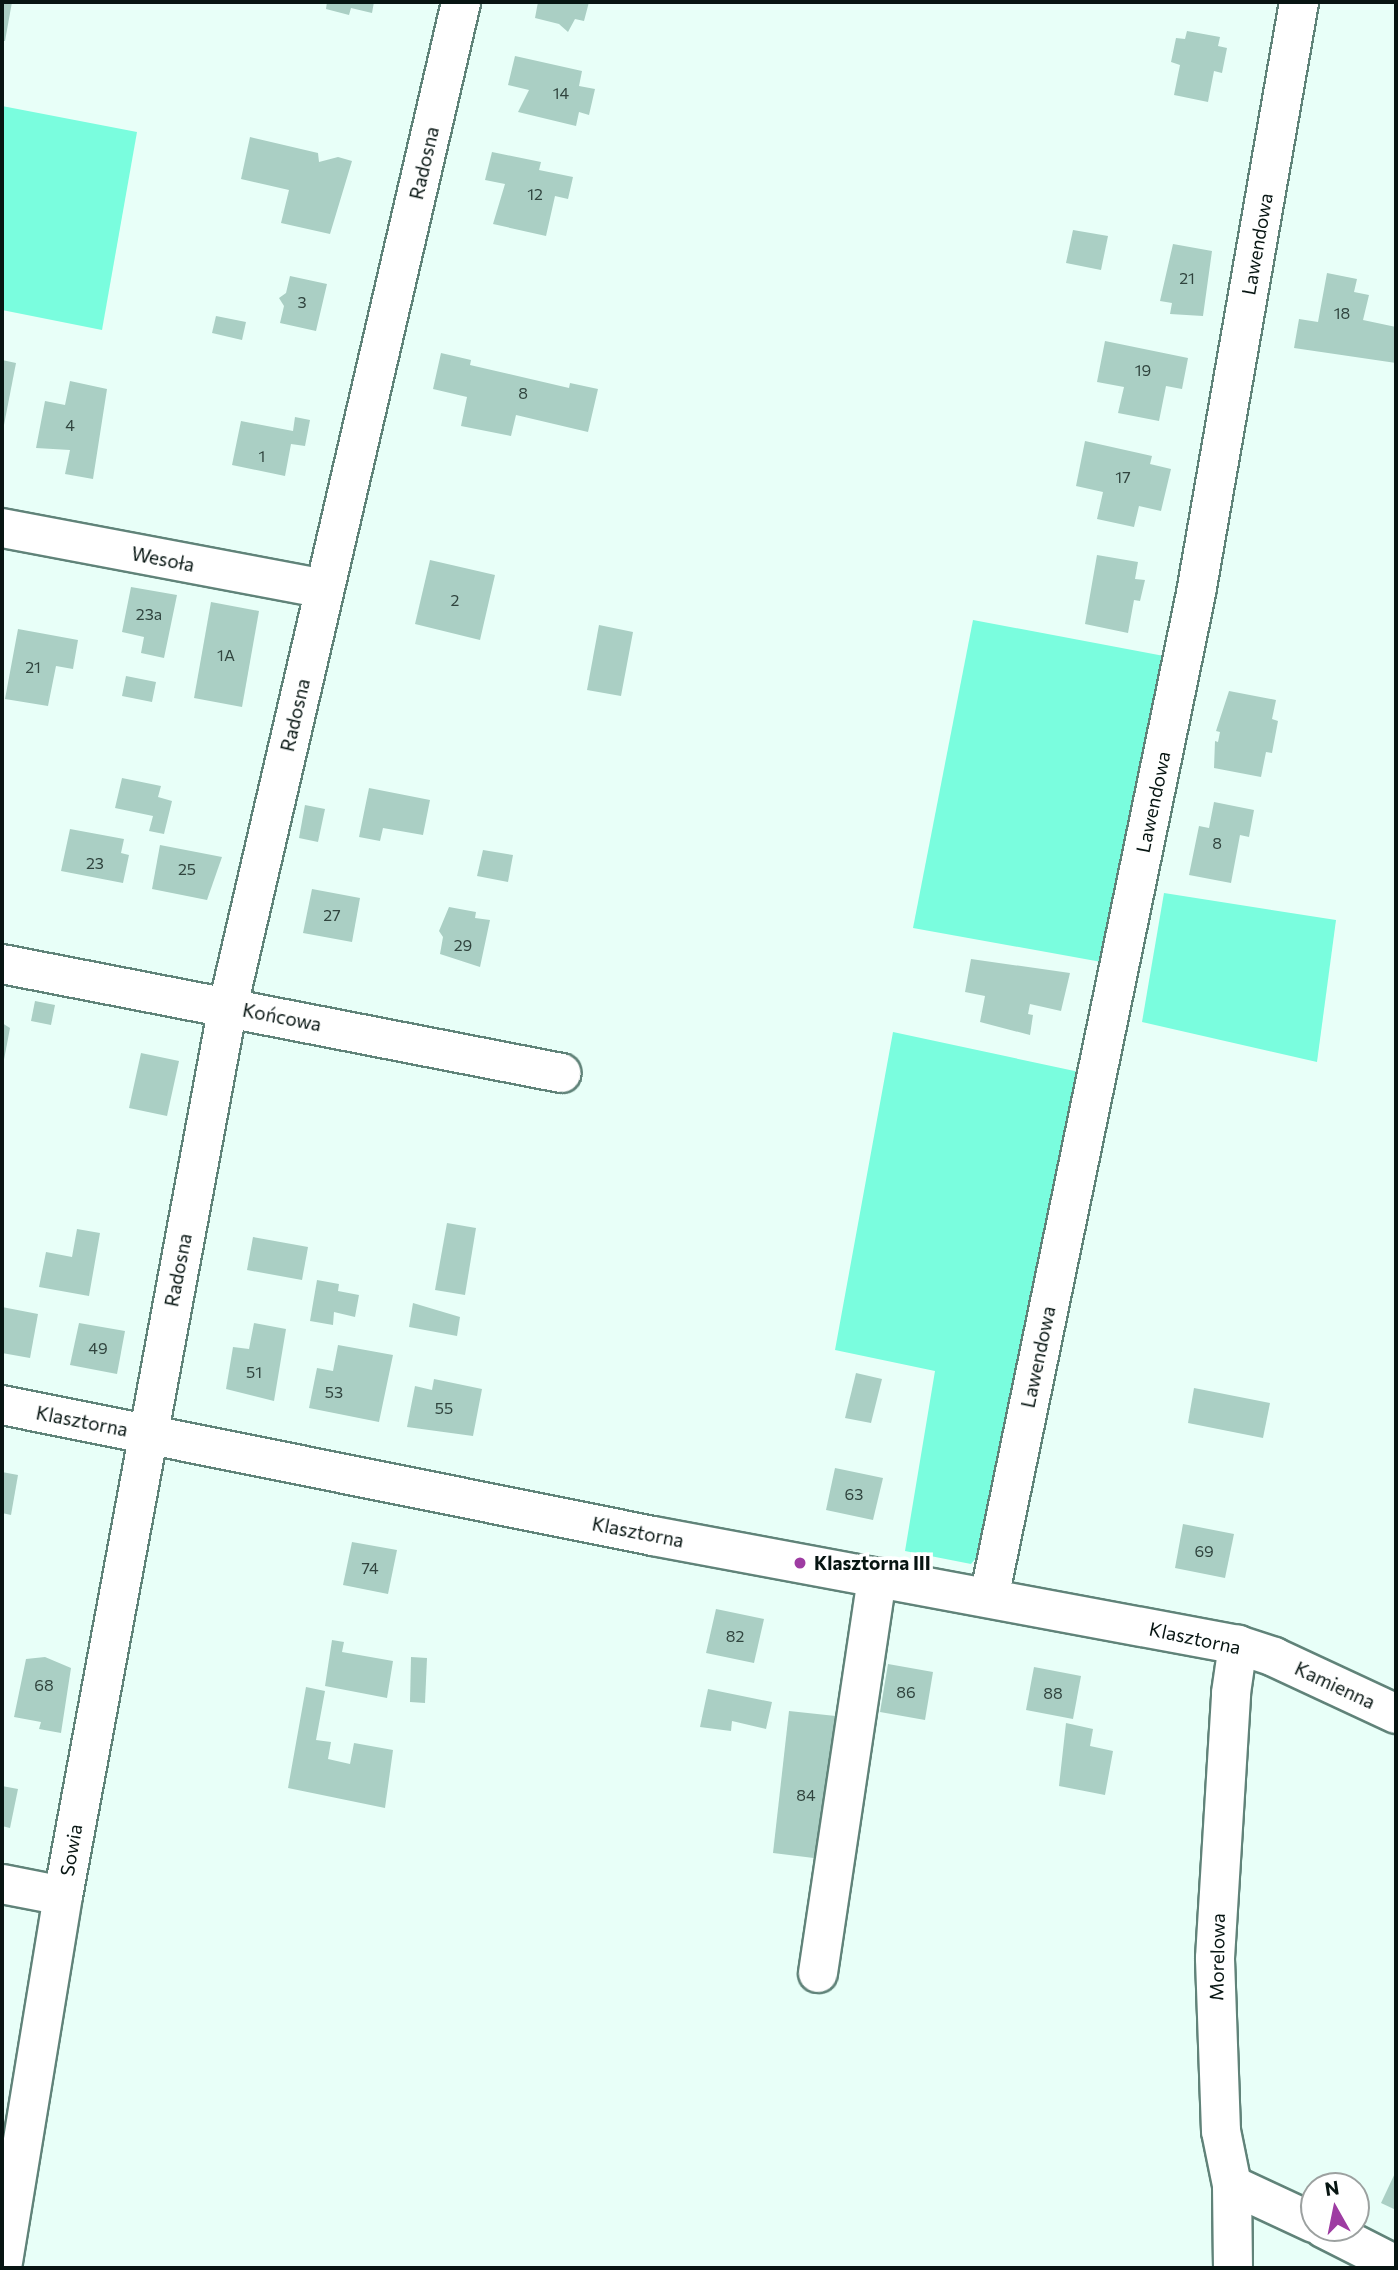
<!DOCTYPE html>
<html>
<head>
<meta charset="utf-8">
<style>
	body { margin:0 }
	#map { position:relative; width:1398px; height:2270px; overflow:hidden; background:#e8fff8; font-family:Commissioner,sans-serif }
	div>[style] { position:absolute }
	.green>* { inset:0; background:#7afdde }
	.building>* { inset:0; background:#aacfc4 }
	.roads { filter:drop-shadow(2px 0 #608379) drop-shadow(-2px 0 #608379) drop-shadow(0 2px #608379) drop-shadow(0 -2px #608379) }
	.minor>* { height:38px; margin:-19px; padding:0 19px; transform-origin:19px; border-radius:19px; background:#fff }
	.dots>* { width:19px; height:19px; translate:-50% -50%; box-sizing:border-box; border:4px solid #fff; border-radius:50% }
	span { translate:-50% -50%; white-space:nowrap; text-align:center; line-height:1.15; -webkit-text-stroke:7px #fff; paint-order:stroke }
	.number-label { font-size:16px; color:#30443e }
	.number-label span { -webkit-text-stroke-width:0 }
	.street-label { font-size:19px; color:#071512 }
	.poi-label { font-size:19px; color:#071512; font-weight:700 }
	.left { translate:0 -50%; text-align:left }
	.frame { position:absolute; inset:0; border:4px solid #071512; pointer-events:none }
	.north { position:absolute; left:1300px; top:2172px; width:70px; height:70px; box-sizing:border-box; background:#fff; border:2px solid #9ca1a0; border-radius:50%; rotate:351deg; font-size:19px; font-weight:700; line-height:28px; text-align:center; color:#071512 }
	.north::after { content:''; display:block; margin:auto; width:24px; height:32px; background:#9e3ca2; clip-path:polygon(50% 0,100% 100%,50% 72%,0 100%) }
</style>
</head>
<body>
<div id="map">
	<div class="green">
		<div style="clip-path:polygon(2px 106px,137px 132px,102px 330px,2px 310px)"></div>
		<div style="clip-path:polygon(973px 620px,1164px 656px,1107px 963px,913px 928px)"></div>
		<div style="clip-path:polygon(1164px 893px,1336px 920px,1317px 1062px,1142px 1022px)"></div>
		<div style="clip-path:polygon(893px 1032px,1084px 1073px,981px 1552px,971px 1564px,905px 1551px,935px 1371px,835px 1350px)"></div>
	</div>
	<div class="building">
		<div style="clip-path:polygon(2px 2px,12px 2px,5px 41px,2px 41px)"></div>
		<div style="clip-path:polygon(327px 2px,374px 2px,372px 13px,351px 8px,349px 15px,326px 9px)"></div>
		<div style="clip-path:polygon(538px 2px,589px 2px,584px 21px,575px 19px,568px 32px,559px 24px,535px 18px)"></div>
		<div style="clip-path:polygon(1187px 31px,1220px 37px,1218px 46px,1227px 48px,1222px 73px,1214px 71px,1208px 102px,1174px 95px,1180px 65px,1171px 62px,1176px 38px,1185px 39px)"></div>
		<div style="clip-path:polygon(515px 56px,582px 71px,579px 86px,595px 89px,589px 115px,579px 112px,576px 126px,518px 112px,529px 90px,508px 85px)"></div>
		<div style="clip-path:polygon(250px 137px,318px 153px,319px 162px,338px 157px,352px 161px,330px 234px,281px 223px,289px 190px,241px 179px)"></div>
		<div style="clip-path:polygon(492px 152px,541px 162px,539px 170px,573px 177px,568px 199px,555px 196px,546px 236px,493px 224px,505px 184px,485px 180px)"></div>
		<div style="clip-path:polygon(1073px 230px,1108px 236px,1101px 270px,1066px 263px)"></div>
		<div style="clip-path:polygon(1173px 244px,1212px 251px,1203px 316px,1170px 314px,1172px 303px,1160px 301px)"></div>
		<div style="clip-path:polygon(1327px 273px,1357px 279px,1354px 292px,1369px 295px,1363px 320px,1396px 327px,1396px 363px,1294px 348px,1299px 319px,1318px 322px)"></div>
		<div style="clip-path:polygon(290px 276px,327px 284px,316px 331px,280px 323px,284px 306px,279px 298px,286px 293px)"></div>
		<div style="clip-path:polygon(216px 316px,246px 322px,242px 340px,212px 333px)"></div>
		<div style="clip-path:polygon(1105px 341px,1188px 358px,1182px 389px,1166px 386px,1159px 421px,1118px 413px,1124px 387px,1097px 382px)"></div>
		<div style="clip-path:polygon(441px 353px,471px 360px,470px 365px,569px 388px,570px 383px,598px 389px,588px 432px,516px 415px,511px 436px,461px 426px,467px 397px,433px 389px)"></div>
		<div style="clip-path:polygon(2px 360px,16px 363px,3px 430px,2px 430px)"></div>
		<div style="clip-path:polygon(70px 381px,107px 389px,93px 479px,65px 474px,70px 450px,36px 448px,45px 401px,65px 405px)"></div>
		<div style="clip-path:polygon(295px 417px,310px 420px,305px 446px,291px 444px,285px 476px,232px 465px,241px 421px,293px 431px)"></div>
		<div style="clip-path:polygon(1085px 441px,1152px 456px,1150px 464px,1171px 469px,1161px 511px,1139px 506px,1134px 527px,1097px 519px,1103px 492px,1076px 486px)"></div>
		<div style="clip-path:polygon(1097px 555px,1138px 562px,1135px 579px,1145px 580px,1140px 601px,1134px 600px,1128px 633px,1085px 624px)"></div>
		<div style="clip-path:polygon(430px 560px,495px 575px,480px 640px,415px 624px)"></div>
		<div style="clip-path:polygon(131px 587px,177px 595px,164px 658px,141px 653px,144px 637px,122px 632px)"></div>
		<div style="clip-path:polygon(211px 602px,259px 611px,242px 707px,194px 698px)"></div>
		<div style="clip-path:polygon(599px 625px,633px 632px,621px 696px,587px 690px)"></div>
		<div style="clip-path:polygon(18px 629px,78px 640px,73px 669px,56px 666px,48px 706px,5px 699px)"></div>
		<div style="clip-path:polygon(126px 676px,156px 682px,152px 702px,122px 696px)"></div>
		<div style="clip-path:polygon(1229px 691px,1276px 700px,1272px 719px,1278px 721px,1272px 753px,1266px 752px,1261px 777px,1214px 768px,1215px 741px,1218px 742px,1220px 732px,1216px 731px)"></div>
		<div style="clip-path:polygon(122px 778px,161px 786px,158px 797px,172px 801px,164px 834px,149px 831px,153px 816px,115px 808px)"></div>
		<div style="clip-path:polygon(369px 788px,430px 800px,423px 835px,383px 828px,380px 841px,359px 837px)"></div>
		<div style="clip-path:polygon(1214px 802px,1254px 810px,1249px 837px,1240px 835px,1231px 883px,1189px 875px,1199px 826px,1209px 828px)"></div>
		<div style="clip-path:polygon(305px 805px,325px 809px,318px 842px,299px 838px)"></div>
		<div style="clip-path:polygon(70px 829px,124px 839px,121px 853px,129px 855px,123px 883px,61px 871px)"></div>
		<div style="clip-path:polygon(160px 845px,222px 857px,207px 900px,152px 889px)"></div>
		<div style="clip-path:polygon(483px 850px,513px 855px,508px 882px,477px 876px)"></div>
		<div style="clip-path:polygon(312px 889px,360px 898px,352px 942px,303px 933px)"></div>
		<div style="clip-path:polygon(449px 907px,476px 912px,475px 918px,490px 920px,480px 967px,440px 954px,443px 937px,439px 931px)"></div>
		<div style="clip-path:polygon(971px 959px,1070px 973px,1061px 1011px,1030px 1004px,1028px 1014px,1033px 1015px,1030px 1035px,980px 1022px,985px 996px,965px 992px)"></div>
		<div style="clip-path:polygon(35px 1001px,55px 1005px,51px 1025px,31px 1021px)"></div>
		<div style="clip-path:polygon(2px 1023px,10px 1028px,3px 1065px,2px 1065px)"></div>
		<div style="clip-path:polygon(141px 1053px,179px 1061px,167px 1116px,129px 1108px)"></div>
		<div style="clip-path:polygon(447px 1223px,476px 1228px,465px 1295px,435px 1290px)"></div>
		<div style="clip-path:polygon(77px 1229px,100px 1233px,89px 1296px,39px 1287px,46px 1252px,72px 1257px)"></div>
		<div style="clip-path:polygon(253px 1237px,308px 1247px,302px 1280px,247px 1270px)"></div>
		<div style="clip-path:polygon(317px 1280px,339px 1284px,338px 1291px,359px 1295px,355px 1317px,334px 1312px,333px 1325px,310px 1321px)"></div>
		<div style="clip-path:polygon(413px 1303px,460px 1317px,457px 1336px,409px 1327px)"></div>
		<div style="clip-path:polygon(2px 1307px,38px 1314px,30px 1358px,2px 1353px)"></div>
		<div style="clip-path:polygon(79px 1323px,125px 1331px,117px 1374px,70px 1365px)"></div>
		<div style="clip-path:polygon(254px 1323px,286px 1329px,274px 1401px,226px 1389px,233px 1347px,249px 1349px)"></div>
		<div style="clip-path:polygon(338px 1345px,393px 1355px,379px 1422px,309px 1408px,317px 1368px,333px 1371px)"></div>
		<div style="clip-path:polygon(856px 1373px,882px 1379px,871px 1423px,845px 1418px)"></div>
		<div style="clip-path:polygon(434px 1379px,482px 1389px,473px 1436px,407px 1427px,415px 1386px,432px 1390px)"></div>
		<div style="clip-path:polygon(1194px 1388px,1270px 1403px,1263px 1438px,1188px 1423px)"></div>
		<div style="clip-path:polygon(835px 1468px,883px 1478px,873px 1520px,826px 1510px)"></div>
		<div style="clip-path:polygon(2px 1472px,18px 1475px,11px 1515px,2px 1513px)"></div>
		<div style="clip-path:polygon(1183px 1524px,1234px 1534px,1225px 1578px,1175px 1568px)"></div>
		<div style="clip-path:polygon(352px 1542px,397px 1550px,388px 1594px,343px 1585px)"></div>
		<div style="clip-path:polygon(716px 1609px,764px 1619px,754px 1663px,706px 1653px)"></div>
		<div style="clip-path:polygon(332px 1640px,344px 1642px,342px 1652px,393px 1661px,387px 1698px,325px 1686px)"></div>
		<div style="clip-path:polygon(45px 1657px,71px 1668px,61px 1733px,39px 1729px,41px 1722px,14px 1717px,26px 1659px)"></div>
		<div style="clip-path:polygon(411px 1657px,427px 1658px,425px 1703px,410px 1702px)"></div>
		<div style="clip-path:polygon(888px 1664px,933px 1672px,925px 1720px,880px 1712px)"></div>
		<div style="clip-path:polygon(1034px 1667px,1081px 1676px,1073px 1719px,1026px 1710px)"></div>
		<div style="clip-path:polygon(306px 1687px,325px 1691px,316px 1740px,331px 1742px,328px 1759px,350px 1764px,354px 1743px,393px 1750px,385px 1808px,288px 1788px)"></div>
		<div style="clip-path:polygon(708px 1689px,772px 1702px,766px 1729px,732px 1721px,731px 1731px,700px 1727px)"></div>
		<div style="clip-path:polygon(789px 1711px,845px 1717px,822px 1859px,773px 1853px)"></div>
		<div style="clip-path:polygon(1066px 1723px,1093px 1729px,1090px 1746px,1113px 1751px,1105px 1795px,1059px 1786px)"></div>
		<div style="clip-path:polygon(2px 1786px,18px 1789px,10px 1828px,2px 1826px)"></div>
		<div style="clip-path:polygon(1396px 2171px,1396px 2210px,1381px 2203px)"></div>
	</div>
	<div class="roads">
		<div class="minor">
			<div style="left:2px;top:528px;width:328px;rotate:10.7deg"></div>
			<div style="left:2px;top:964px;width:570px;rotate:11.03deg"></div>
			<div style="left:2px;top:1405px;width:664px;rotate:11.38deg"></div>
			<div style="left:653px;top:1536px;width:595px;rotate:10.55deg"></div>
			<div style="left:1238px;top:1645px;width:38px;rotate:18deg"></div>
			<div style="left:1274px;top:1657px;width:135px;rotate:25deg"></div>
			<div style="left:989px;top:1598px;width:1026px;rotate:-78.36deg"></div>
			<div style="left:1196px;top:593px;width:600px;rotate:-80.11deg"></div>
			<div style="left:2px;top:1884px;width:62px;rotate:11.1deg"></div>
			<div style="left:818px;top:1973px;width:400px;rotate:-81.5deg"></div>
			<div style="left:1232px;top:2185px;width:90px;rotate:24.9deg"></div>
			<div style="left:1323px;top:2228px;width:82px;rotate:26.9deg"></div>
			<div style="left:2px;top:2268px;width:377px;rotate:-80.7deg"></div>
			<div style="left:63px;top:1896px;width:905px;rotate:-79.5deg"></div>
			<div style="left:228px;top:1006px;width:1031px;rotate:-76.93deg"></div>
			<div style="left:1233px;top:2268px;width:83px;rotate:-90.7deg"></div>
			<div style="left:1232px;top:2185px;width:55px;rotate:-101.5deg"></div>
			<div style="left:1221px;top:2131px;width:173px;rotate:-92deg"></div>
			<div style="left:1215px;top:1958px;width:265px;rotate:-86.5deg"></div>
			<div style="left:1231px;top:1693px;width:49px;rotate:-81.7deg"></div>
		</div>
	</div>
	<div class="dots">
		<div style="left:800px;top:1563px;background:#9e3ca2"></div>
	</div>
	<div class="number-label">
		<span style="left:561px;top:93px">14</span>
		<span style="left:535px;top:194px">12</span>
		<span style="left:1187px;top:278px">21</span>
		<span style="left:302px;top:302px">3</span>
		<span style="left:1342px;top:313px">18</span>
		<span style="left:1143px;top:370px">19</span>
		<span style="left:523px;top:393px">8</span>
		<span style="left:70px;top:425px">4</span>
		<span style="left:262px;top:456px">1</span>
		<span style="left:1123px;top:477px">17</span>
		<span style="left:455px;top:600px">2</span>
		<span style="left:149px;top:614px">23a</span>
		<span style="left:226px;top:655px">1A</span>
		<span style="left:33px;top:667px">21</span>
		<span style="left:1217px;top:843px">8</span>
		<span style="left:95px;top:863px">23</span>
		<span style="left:187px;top:869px">25</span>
		<span style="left:332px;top:915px">27</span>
		<span style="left:463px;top:945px">29</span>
		<span style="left:98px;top:1348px">49</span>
		<span style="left:254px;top:1372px">51</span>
		<span style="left:334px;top:1392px">53</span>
		<span style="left:444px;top:1408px">55</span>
		<span style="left:854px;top:1494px">63</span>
		<span style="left:1204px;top:1551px">69</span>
		<span style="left:370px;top:1568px">74</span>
		<span style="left:735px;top:1636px">82</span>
		<span style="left:44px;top:1685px">68</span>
		<span style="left:906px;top:1692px">86</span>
		<span style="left:1053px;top:1693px">88</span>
		<span style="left:806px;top:1795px">84</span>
	</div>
	<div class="street-label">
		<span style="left:424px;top:163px;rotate:-77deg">Radosna</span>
		<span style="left:1257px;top:244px;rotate:-80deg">Lawendowa</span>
		<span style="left:163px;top:559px;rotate:11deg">Wesoła</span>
		<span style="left:295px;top:715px;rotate:-77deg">Radosna</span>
		<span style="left:1153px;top:802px;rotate:-78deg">Lawendowa</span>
		<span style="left:282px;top:1017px;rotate:11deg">Końcowa</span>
		<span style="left:178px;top:1270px;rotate:-79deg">Radosna</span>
		<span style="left:1038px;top:1357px;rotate:-78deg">Lawendowa</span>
		<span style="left:82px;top:1421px;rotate:11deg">Klasztorna</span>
		<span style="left:638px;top:1532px;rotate:11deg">Klasztorna</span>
		<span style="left:1195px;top:1638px;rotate:12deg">Klasztorna</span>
		<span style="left:1335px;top:1685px;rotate:25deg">Kamienna</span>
		<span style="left:71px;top:1850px;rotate:-80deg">Sowia</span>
		<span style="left:1217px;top:1957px;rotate:-89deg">Morelowa</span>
	</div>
	<div class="poi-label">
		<span class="left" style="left:814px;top:1563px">Klasztorna III</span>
	</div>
	<div class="frame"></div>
	<div class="north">N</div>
</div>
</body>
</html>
